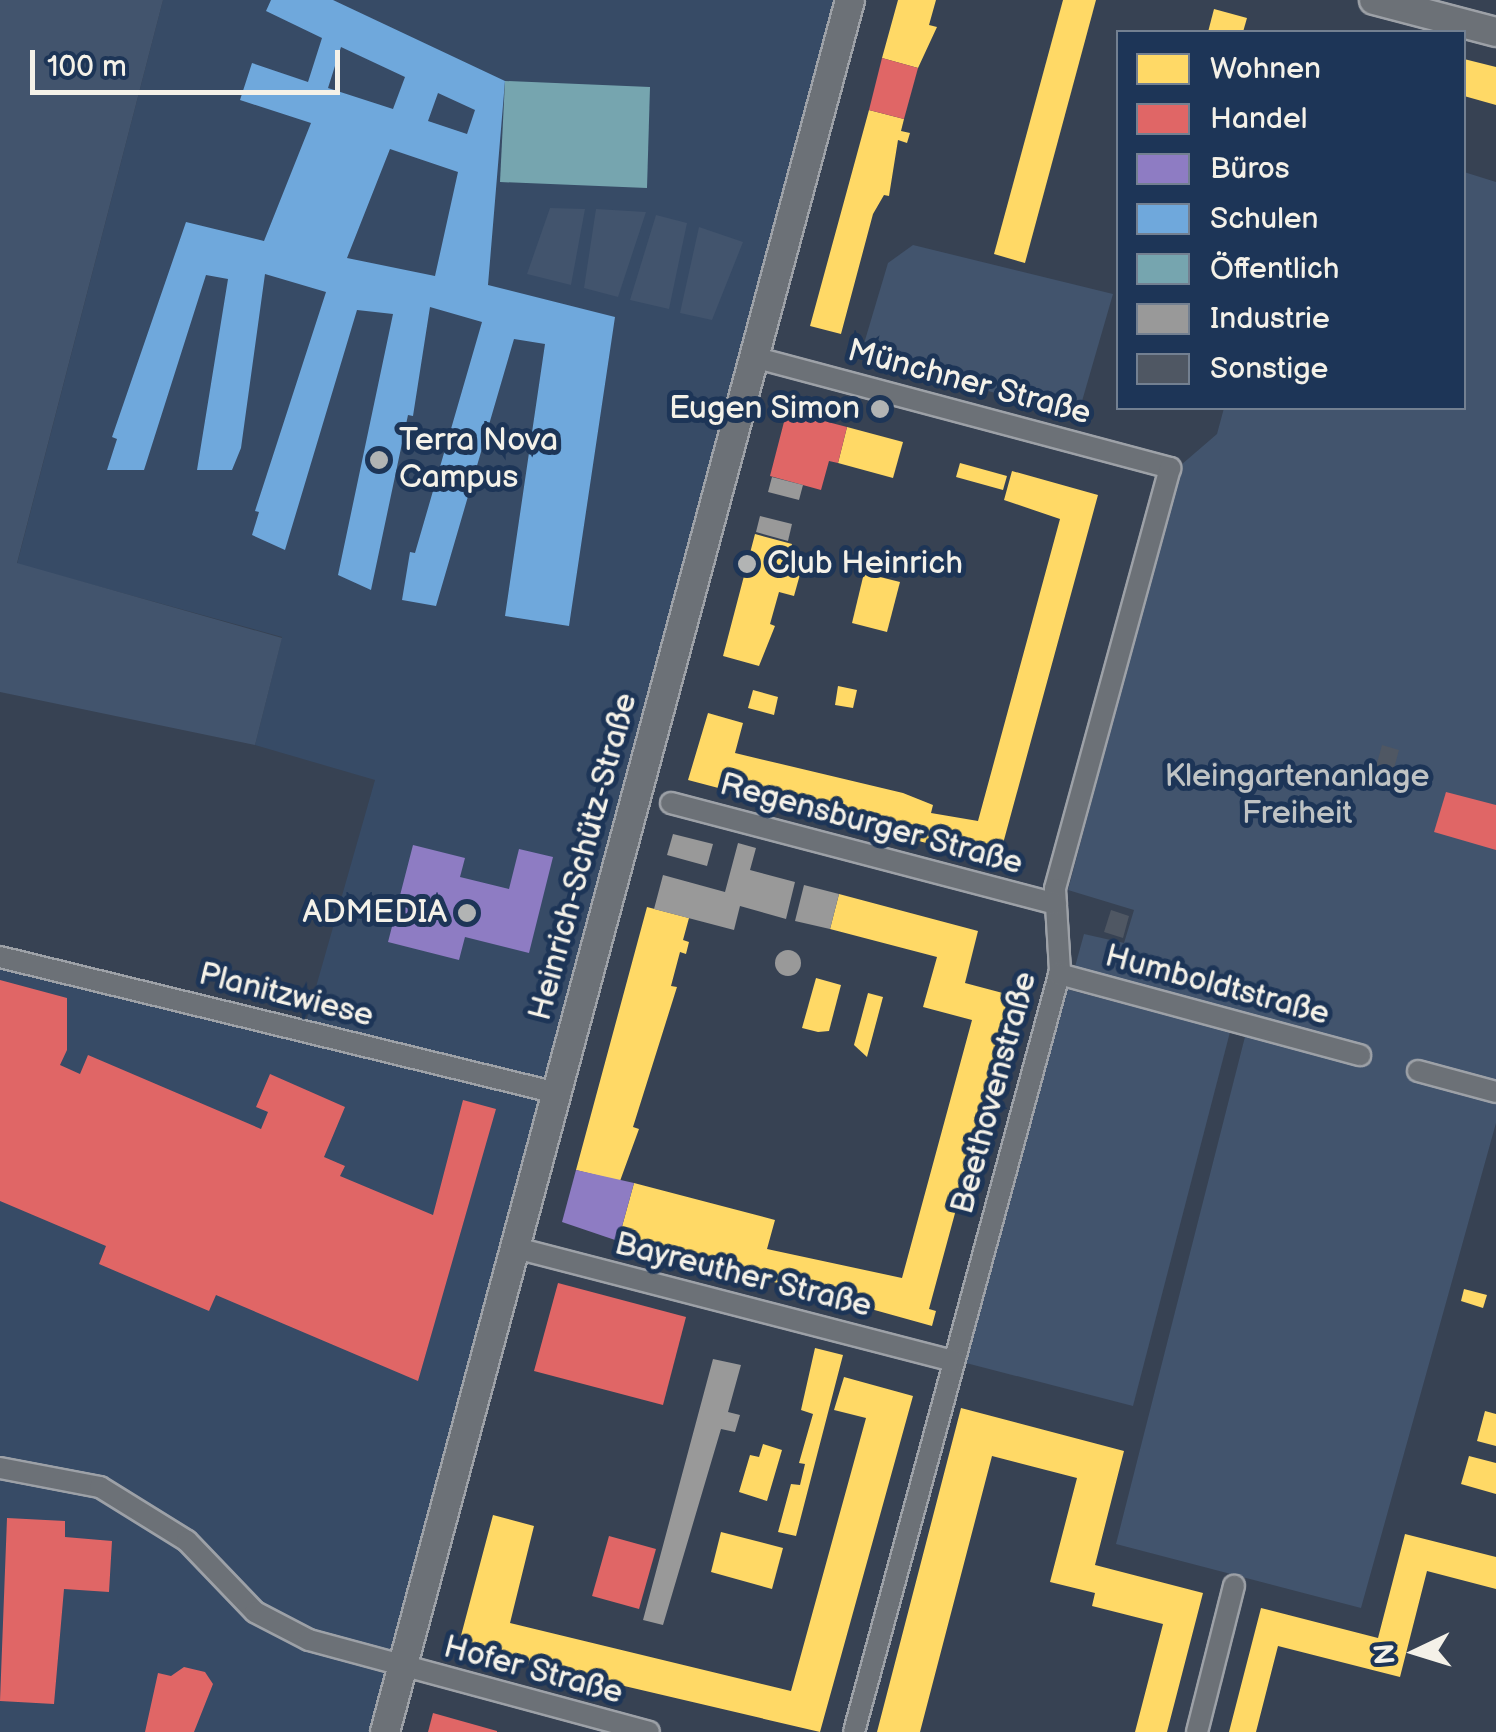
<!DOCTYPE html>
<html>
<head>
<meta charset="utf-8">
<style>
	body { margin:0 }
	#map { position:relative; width:1496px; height:1732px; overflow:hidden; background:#374253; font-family:"Balsamiq Sans",sans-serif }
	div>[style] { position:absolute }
	.built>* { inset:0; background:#374b66 }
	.green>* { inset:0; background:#42546d }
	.homes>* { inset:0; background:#ffd966 }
	.shops>* { inset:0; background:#e06666 }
	.offices>* { inset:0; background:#8e7cc3 }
	.schools>* { inset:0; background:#6fa8dc }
	.public>* { inset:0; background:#76a5af }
	.industry>* { inset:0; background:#999 }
	.round { border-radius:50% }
	.building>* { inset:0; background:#4f5763 }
	.roads { filter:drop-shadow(2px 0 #9da1a7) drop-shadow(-2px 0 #9da1a7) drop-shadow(0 2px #9da1a7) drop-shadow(0 -2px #9da1a7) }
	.minor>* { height:20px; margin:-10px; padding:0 10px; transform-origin:10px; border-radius:10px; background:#6c7177 }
	.secondary>* { height:28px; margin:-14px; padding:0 14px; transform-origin:14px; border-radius:14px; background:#6c7177 }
	.dots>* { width:28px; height:28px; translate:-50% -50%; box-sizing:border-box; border:5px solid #1d3557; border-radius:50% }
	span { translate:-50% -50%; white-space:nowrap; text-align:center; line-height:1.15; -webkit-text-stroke:10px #1d3557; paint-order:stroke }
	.street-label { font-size:32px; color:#f4f1e8 }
	.poi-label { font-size:32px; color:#f4f1e8 }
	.right { translate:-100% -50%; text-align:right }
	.left { translate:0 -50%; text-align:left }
	.park-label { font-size:32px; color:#bfc3c4 }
	.legend { position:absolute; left:1116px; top:30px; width:350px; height:380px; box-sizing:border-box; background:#1d3557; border:2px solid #738091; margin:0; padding:12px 18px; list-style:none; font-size:30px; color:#f4f1e8 }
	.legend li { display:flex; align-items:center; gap:20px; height:50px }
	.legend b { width:50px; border:2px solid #738091 }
	.north { position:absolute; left:1366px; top:1602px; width:100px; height:100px; -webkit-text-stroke:8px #1d3557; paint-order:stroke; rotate:266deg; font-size:28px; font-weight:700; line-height:40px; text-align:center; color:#f4f1e8 }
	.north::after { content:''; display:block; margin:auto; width:35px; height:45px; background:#f4f1e8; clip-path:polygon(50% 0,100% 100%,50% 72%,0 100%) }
	.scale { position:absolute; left:30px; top:50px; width:310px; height:45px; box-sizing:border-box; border:5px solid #f4f1e8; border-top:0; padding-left:12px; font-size:30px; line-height:35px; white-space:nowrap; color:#f4f1e8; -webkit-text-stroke:8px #1d3557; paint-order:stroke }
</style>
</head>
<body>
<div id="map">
	<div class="built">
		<div style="clip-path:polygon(163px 0,836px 0,380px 1732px,0 1732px,0 946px,306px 1022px,375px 780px,255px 745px,282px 637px,17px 564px)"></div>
	</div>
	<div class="green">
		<div style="clip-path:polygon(0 0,163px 0,17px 563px,282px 638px,255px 745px,0 692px)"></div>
		<div style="clip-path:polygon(1464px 172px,1496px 182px,1496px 1123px,1361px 1608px,1116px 1544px,1249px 1021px,1073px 974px,1084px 934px,1124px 943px,1134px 910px,1068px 890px,1181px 465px,1217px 434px,1224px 408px,1464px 408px)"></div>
		<div style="clip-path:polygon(550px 208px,585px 209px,571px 285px,527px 274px)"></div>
		<div style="clip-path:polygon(596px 209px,646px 212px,618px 297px,584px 288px)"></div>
		<div style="clip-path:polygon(656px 215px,687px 223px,669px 309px,630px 300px)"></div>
		<div style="clip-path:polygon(699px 227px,743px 242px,712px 320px,680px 313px)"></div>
		<div style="clip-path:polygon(913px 245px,1113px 294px,1078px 415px,860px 357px,888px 263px)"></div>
		<div style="clip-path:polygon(1066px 989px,1230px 1032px,1133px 1406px,966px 1363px)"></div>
	</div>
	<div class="homes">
		<div style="clip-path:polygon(898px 0,936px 0,929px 25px,937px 27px,918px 68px,882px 58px)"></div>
		<div style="clip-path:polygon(1063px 0,1096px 0,1025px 263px,994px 254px)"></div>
		<div style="clip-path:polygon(1214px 9px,1247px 18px,1243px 32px,1208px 32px)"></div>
		<div style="clip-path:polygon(1464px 59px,1496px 67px,1496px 105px,1464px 96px)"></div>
		<div style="clip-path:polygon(869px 110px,904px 119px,901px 131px,910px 133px,907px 143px,898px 140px,889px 196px,884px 195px,873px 214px,841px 334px,810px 326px)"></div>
		<div style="clip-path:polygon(847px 427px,903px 442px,893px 478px,838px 463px)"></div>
		<div style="clip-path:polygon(960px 463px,1007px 476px,1003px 490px,956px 477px)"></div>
		<div style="clip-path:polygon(1012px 471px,1098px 495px,998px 862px,688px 780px,708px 713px,743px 723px,735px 753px,903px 793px,933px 805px,931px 813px,978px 821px,1060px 519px,1004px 500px)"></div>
		<div style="clip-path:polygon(755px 534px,792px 544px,789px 556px,804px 560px,794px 596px,779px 592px,770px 624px,775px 626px,759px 666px,723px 656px)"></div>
		<div style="clip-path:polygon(864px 573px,900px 582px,887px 632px,852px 623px)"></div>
		<div style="clip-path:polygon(838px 686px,857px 690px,853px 708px,835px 705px)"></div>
		<div style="clip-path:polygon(753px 690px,778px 697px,774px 715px,748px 708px)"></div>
		<div style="clip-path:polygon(839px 894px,978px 931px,965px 983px,1014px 996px,929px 1309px,936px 1311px,932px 1326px,763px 1279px,765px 1273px,758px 1278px,710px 1267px,618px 1241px,634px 1183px,775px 1220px,767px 1249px,902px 1278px,972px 1020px,923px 1007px,937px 957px,830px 929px)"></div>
		<div style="clip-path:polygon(647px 907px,689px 918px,683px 940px,689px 942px,686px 954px,680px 952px,671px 986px,677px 987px,633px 1127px,639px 1129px,620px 1181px,576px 1170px)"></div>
		<div style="clip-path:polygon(816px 978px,841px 985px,829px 1031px,818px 1032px,802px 1028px)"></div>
		<div style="clip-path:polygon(868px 993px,883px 997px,867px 1057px,854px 1045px)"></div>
		<div style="clip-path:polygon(1464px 1289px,1487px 1295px,1483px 1308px,1461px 1301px)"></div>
		<div style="clip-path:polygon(815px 1348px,843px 1355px,796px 1536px,778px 1532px,791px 1484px,800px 1485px,805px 1464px,799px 1463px,813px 1414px,801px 1410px)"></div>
		<div style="clip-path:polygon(844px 1377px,913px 1396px,820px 1732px,458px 1647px,493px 1515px,534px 1526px,510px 1623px,791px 1691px,866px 1418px,834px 1410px)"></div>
		<div style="clip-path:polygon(961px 1408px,1124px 1451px,1095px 1565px,1203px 1593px,1167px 1732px,1135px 1732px,1163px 1624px,1092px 1606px,1095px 1593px,1050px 1582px,1077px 1478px,992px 1456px,920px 1732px,877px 1732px)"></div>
		<div style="clip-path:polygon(1485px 1411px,1496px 1414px,1496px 1446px,1477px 1441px)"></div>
		<div style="clip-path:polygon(763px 1444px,782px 1450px,767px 1501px,739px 1492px,750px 1455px,759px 1457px)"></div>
		<div style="clip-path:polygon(1469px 1456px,1496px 1463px,1496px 1494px,1461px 1484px)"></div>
		<div style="clip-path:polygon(721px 1532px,783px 1548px,772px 1589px,711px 1572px)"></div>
		<div style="clip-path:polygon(1405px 1534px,1496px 1557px,1496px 1589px,1427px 1571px,1400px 1677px,1278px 1646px,1256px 1732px,1229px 1732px,1261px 1608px,1378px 1638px)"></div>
	</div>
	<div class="shops">
		<div style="clip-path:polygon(882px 58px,918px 68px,904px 119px,869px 110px)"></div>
		<div style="clip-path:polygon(793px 413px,847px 427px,838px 463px,829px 461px,821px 490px,770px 476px,785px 418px)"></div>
		<div style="clip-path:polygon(1446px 792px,1496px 805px,1496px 850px,1434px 832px)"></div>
		<div style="clip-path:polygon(0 980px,67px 998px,67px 1050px,60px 1065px,80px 1074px,88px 1055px,261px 1129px,268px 1112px,256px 1107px,270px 1074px,345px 1107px,324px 1157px,345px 1166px,340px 1176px,433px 1215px,463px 1100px,496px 1109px,418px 1381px,216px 1295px,209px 1311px,99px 1264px,106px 1246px,0 1201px)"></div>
		<div style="clip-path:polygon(558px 1283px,686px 1317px,663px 1405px,534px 1371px)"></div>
		<div style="clip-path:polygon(7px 1518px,65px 1521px,65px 1537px,112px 1541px,109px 1592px,64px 1589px,54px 1704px,0 1701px)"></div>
		<div style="clip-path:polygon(609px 1536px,656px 1549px,639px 1609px,592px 1596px)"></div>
		<div style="clip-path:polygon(184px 1667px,205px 1672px,213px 1684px,194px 1732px,145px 1732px,158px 1673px,171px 1676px)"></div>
		<div style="clip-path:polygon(433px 1713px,497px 1731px,497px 1732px,428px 1732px)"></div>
	</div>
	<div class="offices">
		<div style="clip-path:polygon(413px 845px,465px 858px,460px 877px,509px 889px,519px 849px,553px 857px,529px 953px,465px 937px,459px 960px,388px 942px)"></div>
		<div style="clip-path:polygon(576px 1170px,634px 1183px,618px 1241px,562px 1222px)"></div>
	</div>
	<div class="schools">
		<div style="clip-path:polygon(evenodd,271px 0,333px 0,505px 81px,488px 285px,615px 317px,569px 626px,505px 616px,545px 344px,514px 339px,436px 606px,402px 600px,410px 552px,415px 553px,482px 322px,430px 307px,413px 416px,408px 415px,371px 590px,338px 575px,393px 314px,357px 310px,285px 550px,252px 535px,259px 512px,255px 511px,326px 292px,265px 274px,241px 448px,232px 470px,197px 470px,228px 279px,206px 275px,144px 470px,107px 470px,117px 439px,112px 437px,186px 222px,264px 241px,311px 123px,240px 100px,252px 63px,308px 82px,322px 38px,266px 11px,271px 0,341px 47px,405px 77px,393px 109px,328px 88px,341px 47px,271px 0,438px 93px,475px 110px,467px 134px,428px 121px,438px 93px,271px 0,390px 149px,458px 172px,435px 276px,347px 258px,390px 149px)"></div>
	</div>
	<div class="public">
		<div style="clip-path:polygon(505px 81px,650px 87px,647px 188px,500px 182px)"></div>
	</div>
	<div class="industry">
		<div style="clip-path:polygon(772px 477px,803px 485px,799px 500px,768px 492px)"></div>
		<div style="clip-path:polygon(760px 516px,792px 524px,788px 541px,756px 532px)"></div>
		<div style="clip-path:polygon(673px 834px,713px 844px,707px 866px,667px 855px)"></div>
		<div style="clip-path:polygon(738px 843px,756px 848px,750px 870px,795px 882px,786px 919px,740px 906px,734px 930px,654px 909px,663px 875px,725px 892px)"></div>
		<div style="clip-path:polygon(804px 885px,839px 894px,830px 929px,795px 921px)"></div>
		<div class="round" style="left:775px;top:950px;width:26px;height:26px"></div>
		<div style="clip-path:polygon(713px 1359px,741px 1365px,728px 1412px,740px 1415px,735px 1432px,721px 1429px,663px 1625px,643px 1620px)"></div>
	</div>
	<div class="building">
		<div style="clip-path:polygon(1382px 745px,1399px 750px,1393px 772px,1376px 767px)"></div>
		<div style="clip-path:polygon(1111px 910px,1129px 916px,1123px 938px,1104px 932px)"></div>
	</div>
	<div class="roads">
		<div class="minor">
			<div style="left:753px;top:357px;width:432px;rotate:14.9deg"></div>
			<div style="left:1170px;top:468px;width:436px;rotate:105.3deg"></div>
			<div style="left:1055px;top:889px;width:82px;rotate:86.5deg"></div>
			<div style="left:1060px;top:971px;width:788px;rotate:105.15deg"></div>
			<div style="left:671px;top:803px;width:398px;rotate:14.7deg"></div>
			<div style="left:0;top:957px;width:573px;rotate:13.72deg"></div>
			<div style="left:1059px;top:974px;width:312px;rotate:15.1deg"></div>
			<div style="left:1418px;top:1071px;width:81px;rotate:15.1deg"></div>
			<div style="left:516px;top:1248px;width:452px;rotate:14.5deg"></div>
			<div style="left:0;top:1468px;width:102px;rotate:10.8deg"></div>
			<div style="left:100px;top:1487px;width:102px;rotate:31.8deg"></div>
			<div style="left:187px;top:1541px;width:98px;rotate:46.2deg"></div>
			<div style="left:255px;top:1612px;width:61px;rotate:27.4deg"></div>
			<div style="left:309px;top:1640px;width:352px;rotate:15.1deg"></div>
			<div style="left:1197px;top:1732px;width:151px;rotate:-75.8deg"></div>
		</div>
		<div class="secondary">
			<div style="left:1374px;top:0;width:126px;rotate:14.7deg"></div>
			<div style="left:385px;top:1732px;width:1793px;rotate:-74.97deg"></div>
		</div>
	</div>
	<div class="dots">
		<div style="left:880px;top:409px;background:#b2b4b4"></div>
		<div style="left:379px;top:460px;background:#b2b4b4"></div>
		<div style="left:747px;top:564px;background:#b2b4b4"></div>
		<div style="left:467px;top:913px;background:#b2b4b4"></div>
	</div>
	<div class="street-label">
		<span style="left:969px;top:383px;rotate:15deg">Münchner Straße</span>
		<span style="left:871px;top:825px;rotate:15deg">Regensburger Straße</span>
		<span style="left:584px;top:857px;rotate:-75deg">Heinrich-Schütz-Straße</span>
		<span style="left:1217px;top:986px;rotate:15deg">Humboldtstraße</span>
		<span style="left:286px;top:996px;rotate:14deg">Planitzwiese</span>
		<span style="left:995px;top:1093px;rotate:-75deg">Beethovenstraße</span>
		<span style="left:743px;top:1276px;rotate:14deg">Bayreuther Straße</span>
		<span style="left:533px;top:1671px;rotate:15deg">Hofer Straße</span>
	</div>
	<div class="poi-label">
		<span class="right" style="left:860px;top:409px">Eugen Simon</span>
		<span class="left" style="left:399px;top:460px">Terra Nova<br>Campus</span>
		<span class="left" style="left:767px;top:564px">Club Heinrich</span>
		<span class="right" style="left:447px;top:913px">ADMEDIA</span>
	</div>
	<div class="park-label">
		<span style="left:1297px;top:796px">Kleingartenanlage<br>Freiheit</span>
	</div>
	<ul class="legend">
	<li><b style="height:28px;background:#ffd966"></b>Wohnen</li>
	<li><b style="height:28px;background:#e06666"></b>Handel</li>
	<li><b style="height:28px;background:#8e7cc3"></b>Büros</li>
	<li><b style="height:28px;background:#6fa8dc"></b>Schulen</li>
	<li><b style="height:28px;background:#76a5af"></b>Öffentlich</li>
	<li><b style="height:28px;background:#999"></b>Industrie</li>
	<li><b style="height:28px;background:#4f5763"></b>Sonstige</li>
	</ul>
	<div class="north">N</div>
	<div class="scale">100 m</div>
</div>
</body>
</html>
